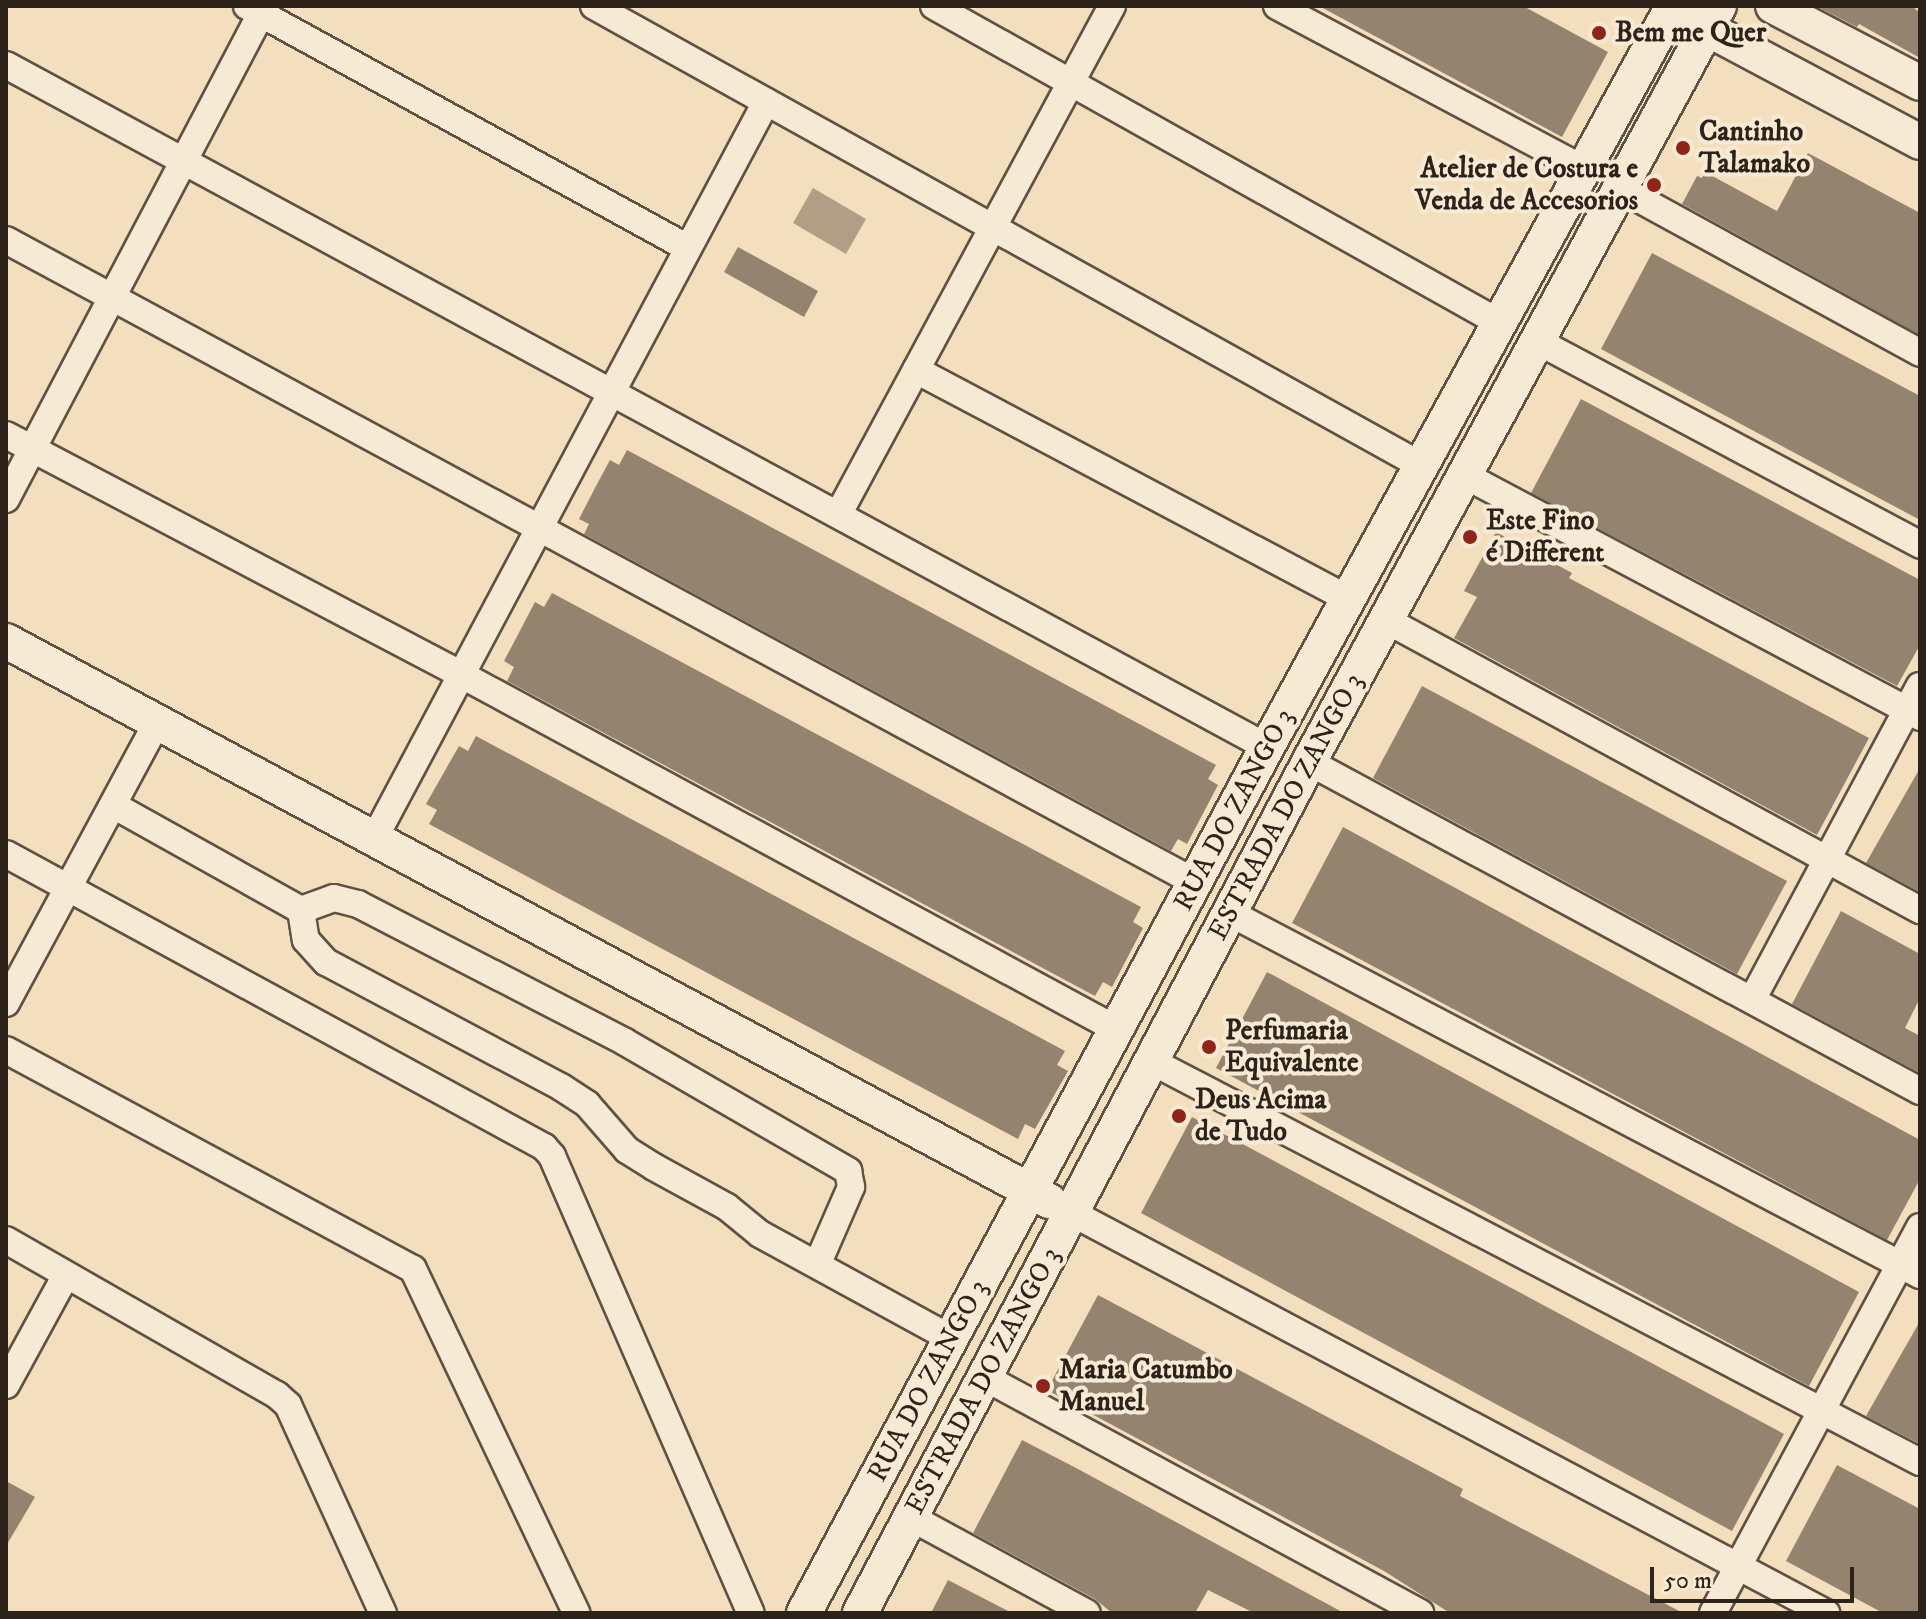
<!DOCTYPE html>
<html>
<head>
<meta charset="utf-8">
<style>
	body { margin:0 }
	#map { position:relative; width:1926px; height:1619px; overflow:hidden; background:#f3debe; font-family:"IM FELL DW Pica",serif }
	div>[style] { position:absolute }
	.water>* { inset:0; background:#b09e86 }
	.building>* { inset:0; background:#94846f }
	.roads { filter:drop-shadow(2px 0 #5f5243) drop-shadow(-2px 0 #5f5243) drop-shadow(0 2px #5f5243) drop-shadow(0 -2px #5f5243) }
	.minor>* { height:26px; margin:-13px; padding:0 13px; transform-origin:13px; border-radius:13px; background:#f7ead5 }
	.tertiary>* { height:34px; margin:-17px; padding:0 17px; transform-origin:17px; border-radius:17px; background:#f7ead5 }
	.dots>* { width:22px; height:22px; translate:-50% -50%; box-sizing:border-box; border:4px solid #f7ead5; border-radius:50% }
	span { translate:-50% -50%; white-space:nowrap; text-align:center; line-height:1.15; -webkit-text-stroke:8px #f7ead5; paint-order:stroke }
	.poi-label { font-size:28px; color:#2e231a; font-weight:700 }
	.left { translate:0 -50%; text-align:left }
	.right { translate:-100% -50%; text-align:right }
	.street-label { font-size:28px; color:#2e231a }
	.frame { position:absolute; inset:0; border:8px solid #2e231a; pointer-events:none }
	.scale { position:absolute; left:1650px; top:1567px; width:204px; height:36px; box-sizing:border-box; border:4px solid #2e231a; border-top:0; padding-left:10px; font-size:24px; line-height:28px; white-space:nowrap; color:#2e231a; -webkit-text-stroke:6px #f7ead5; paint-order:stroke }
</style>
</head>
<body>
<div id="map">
	<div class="water">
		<div style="clip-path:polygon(813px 188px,866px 219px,846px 254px,793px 223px)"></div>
	</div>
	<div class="building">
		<div style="clip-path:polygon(1319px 6px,1523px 6px,1608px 52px,1562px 137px)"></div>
		<div style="clip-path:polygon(1816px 6px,1912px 6px,1920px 13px,1920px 58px,1859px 24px,1857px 27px)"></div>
		<div style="clip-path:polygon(1808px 153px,1920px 213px,1920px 335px,1682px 204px,1697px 176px,1702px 178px,1705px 172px,1777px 211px)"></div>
		<div style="clip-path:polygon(738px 247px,818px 291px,804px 317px,724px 272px)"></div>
		<div style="clip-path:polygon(1652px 253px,1920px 396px,1920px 520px,1601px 349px)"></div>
		<div style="clip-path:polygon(1581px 399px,1920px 580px,1920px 645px,1897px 686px,1531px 493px)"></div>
		<div style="clip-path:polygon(627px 450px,1216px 765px,1208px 779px,1218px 785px,1187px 844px,1178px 839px,1171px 851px,584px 534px,589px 524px,579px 519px,596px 486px,610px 460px,619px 465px)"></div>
		<div style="clip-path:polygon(1496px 532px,1572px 573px,1569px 578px,1869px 738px,1817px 835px,1454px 638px,1477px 597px,1464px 591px)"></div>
		<div style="clip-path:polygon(552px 593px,1141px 907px,1133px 922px,1143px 928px,1112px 987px,1103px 982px,1095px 996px,507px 681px,514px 667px,504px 661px,535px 602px,544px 607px)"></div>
		<div style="clip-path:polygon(1422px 686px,1787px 881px,1737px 974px,1373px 778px)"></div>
		<div style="clip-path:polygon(476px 736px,1065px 1051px,1057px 1065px,1068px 1071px,1035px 1129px,1025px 1124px,1018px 1139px,429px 824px,437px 810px,426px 804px,459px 746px,468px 751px)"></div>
		<div style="clip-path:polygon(1920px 768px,1920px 892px,1866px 863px)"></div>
		<div style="clip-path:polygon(1343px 827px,1920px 1140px,1920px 1179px,1887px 1240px,1292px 923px)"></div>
		<div style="clip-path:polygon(1841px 911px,1920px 954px,1920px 998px,1905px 1028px,1920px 1036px,1920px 1073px,1792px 1004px)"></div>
		<div style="clip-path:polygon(1267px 972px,1859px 1292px,1809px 1386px,1216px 1068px)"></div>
		<div style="clip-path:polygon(1192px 1117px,1784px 1434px,1732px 1531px,1141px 1213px)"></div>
		<div style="clip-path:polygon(1098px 1295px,1463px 1489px,1460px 1496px,1683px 1613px,1450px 1613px,1384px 1571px,1047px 1390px)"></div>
		<div style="clip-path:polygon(1920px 1321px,1920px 1444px,1866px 1416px)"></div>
		<div style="clip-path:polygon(1022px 1440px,1078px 1469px,1344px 1613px,1254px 1613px,1208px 1590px,1195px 1613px,1112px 1613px,1095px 1599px,973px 1533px)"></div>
		<div style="clip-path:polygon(1837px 1465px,1920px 1509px,1920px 1613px,1883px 1613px,1786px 1561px)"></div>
		<div style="clip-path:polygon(6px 1481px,35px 1497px,6px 1546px)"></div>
		<div style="clip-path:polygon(948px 1580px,1012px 1613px,931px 1613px)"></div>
	</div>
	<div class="roads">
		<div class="minor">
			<div style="left:247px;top:6px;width:503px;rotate:28.76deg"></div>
			<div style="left:594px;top:6px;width:947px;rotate:29.05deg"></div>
			<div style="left:934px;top:6px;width:649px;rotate:29.25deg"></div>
			<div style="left:1277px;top:6px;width:348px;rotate:28deg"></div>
			<div style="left:6px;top:65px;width:1434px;rotate:28.41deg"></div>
			<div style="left:1621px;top:189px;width:341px;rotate:28.7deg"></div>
			<div style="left:6px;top:240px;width:1351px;rotate:28.37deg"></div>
			<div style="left:1539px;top:342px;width:432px;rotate:28deg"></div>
			<div style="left:916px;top:370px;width:490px;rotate:27.9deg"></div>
			<div style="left:6px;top:435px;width:515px;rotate:27.76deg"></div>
			<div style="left:462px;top:675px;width:746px;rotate:28.42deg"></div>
			<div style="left:1464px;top:475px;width:516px;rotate:27.95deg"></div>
			<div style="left:6px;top:499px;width:557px;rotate:-62.28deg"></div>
			<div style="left:839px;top:513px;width:576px;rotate:-61.7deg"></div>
			<div style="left:1386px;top:620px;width:608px;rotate:28.51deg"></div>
			<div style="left:1309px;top:762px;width:694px;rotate:28.3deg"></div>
			<div style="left:113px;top:805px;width:215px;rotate:29.2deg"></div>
			<div style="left:301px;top:910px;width:35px;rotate:-20deg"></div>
			<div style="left:334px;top:898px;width:25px;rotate:14deg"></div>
			<div style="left:358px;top:904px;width:301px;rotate:27.3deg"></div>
			<div style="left:625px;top:1042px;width:258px;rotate:30deg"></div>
			<div style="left:848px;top:1171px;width:16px;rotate:79deg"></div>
			<div style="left:851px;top:1187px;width:83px;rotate:113.5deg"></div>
			<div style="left:374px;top:839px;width:835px;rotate:-61.99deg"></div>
			<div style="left:6px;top:854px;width:613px;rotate:28.57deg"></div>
			<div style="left:544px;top:1147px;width:12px;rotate:48deg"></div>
			<div style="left:552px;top:1156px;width:498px;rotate:66.5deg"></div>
			<div style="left:301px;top:910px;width:30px;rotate:81deg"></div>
			<div style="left:306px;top:940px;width:30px;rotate:48deg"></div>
			<div style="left:326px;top:962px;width:266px;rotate:28deg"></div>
			<div style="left:561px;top:1087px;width:31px;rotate:33deg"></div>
			<div style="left:587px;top:1104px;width:61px;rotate:49deg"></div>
			<div style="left:627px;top:1150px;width:32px;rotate:32deg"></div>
			<div style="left:654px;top:1167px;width:83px;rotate:28.7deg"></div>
			<div style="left:727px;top:1207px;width:43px;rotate:39.3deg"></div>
			<div style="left:760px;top:1234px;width:217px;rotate:28.7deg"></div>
			<div style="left:1230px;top:913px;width:779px;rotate:27.68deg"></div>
			<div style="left:1752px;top:1000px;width:356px;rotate:-61.9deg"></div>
			<div style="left:6px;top:1003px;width:319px;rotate:-61.7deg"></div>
			<div style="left:6px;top:1050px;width:462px;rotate:28.3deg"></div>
			<div style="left:413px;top:1269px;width:381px;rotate:64.6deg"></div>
			<div style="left:1151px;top:1061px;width:867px;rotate:27.54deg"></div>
			<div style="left:1072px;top:1213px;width:854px;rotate:27.95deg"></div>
			<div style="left:6px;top:1240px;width:312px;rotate:29.8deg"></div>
			<div style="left:277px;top:1395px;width:15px;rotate:42deg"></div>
			<div style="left:288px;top:1405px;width:229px;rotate:65.5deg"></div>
			<div style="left:984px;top:1377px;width:496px;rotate:28.4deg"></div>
			<div style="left:6px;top:1385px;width:125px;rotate:-61.4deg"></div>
			<div style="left:910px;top:1517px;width:201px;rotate:28.5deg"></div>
			<div style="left:1713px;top:1613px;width:438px;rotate:-61.8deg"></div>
		</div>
		<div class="tertiary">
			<div style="left:1773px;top:6px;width:166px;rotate:27.6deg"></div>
			<div style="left:1687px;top:18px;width:264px;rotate:28deg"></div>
			<div style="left:6px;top:641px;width:1184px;rotate:28.23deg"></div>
			<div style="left:804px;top:1613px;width:982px;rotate:-61.87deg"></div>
			<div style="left:1267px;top:747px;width:845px;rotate:-61.28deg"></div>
			<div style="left:860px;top:1613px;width:962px;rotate:-62.18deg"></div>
			<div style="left:1309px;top:762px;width:860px;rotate:-61.53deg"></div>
		</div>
	</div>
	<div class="dots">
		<div style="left:1599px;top:33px;background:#8f2418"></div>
		<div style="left:1683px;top:148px;background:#8f2418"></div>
		<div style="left:1654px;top:185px;background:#8f2418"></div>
		<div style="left:1470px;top:537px;background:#8f2418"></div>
		<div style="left:1209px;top:1047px;background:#8f2418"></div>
		<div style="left:1179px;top:1116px;background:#8f2418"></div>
		<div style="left:1043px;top:1386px;background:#8f2418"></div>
	</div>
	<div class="poi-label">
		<span class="left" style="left:1615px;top:33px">Bem me Quer</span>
		<span class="left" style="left:1699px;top:148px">Cantinho<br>Talamako</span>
		<span class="right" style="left:1638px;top:185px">Atelier de Costura e<br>Venda de Accesorios</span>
		<span class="left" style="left:1486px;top:537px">Este Fino<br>é Different</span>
		<span class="left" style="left:1225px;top:1047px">Perfumaria<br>Equivalente</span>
		<span class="left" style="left:1195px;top:1116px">Deus Acima<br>de Tudo</span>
		<span class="left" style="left:1059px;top:1386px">Maria Catumbo<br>Manuel</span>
	</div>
	<div class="street-label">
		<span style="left:1286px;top:807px;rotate:-62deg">ESTRADA DO ZANGO 3</span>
		<span style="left:1234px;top:810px;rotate:-62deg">RUA DO ZANGO 3</span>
		<span style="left:928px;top:1381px;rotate:-62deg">RUA DO ZANGO 3</span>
		<span style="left:983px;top:1381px;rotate:-62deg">ESTRADA DO ZANGO 3</span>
	</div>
	<div class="frame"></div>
	<div class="scale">50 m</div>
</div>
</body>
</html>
